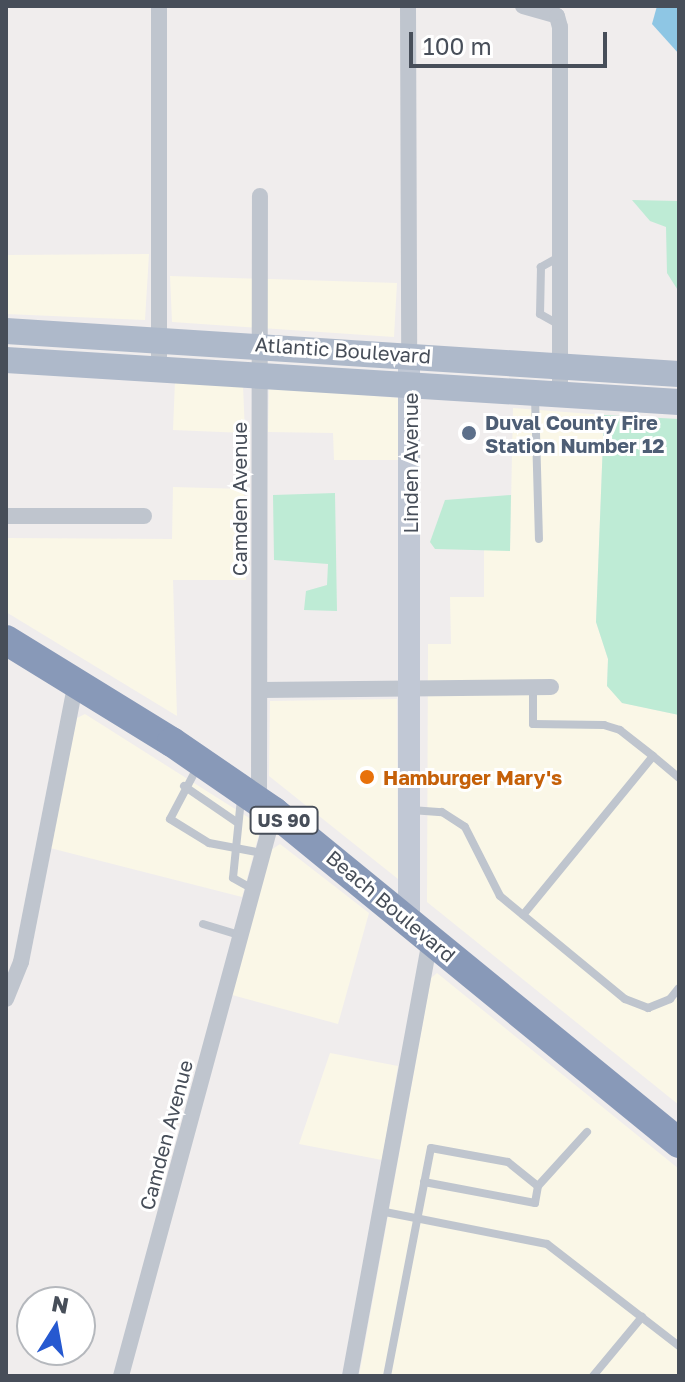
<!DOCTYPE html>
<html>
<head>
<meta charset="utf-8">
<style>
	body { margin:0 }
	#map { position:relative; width:685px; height:1382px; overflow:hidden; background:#f0eded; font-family:"Golos Text",sans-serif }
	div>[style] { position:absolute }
	.commercial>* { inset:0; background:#faf7e7 }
	.green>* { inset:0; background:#beebd5 }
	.water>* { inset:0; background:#8ec6e4 }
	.lane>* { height:8px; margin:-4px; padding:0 4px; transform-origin:4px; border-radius:4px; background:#bfc5ce }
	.street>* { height:16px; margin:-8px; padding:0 8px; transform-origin:8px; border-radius:8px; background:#bfc5ce }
	.secondary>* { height:22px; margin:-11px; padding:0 11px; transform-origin:11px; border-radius:11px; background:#c1c8d5 }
	.primary>* { height:26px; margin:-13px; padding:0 13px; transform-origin:13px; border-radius:13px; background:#aeb9ca }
	.highway>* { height:30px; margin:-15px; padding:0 15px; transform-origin:15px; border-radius:15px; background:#8899b8 }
	.dots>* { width:22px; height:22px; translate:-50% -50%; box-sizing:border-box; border:4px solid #fff; border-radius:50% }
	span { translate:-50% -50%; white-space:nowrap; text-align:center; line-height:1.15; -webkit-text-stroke:6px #fff; paint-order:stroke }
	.shield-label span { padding:2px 6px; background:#fff; border:2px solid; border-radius:6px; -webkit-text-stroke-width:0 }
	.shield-label { font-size:18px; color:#474e59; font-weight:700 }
	.street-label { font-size:20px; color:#474e59 }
	.service-label { font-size:20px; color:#4e5e75; font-weight:700 }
	.left { translate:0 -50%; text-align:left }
	.food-label { font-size:20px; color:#c56008; font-weight:700 }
	.frame { position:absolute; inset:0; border:8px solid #474e59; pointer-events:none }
	.north { position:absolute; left:16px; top:1286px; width:80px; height:80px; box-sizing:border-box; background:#fff; border:2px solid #b5b8bd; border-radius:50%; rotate:11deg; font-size:22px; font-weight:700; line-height:32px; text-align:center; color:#474e59 }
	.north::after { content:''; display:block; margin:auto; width:28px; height:36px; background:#2659d0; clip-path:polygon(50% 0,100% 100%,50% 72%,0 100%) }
	.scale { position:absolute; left:409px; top:32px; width:198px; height:36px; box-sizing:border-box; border:4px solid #474e59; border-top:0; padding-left:10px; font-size:24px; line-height:28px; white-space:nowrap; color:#474e59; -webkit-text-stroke:6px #fff; paint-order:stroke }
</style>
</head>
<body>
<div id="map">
	<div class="commercial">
		<div style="clip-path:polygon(149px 254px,145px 320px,6px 314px,6px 255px)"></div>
		<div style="clip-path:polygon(170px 276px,397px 283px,394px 337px,172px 322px)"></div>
		<div style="clip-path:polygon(175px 381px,243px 386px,245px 433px,173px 430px)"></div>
		<div style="clip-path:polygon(269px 387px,398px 398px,398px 460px,334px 460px,333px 433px,268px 432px)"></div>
		<div style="clip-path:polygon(513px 408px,604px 415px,596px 622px,608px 659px,607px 686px,623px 703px,679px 715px,679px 1105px,427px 902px,428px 644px,451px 644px,450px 597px,484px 597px,484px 550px,510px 550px)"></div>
		<div style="clip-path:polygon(173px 487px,244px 489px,246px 580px,173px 580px,177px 716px,6px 612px,6px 538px,172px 539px)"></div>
		<div style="clip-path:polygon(397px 699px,398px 879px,269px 776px,270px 701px)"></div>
		<div style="clip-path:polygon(85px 714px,254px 821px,260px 830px,242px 897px,50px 848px,77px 718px)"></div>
		<div style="clip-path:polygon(280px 844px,369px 913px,338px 1024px,232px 995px,271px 850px)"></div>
		<div style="clip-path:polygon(437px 973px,679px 1169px,679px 1376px,359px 1376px,431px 978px)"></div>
		<div style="clip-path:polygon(330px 1053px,398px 1066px,382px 1160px,299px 1144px)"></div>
	</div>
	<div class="green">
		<div style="clip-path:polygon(632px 200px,679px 201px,679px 292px,667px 273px,666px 227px,650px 221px)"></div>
		<div style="clip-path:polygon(604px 415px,679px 419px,679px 715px,622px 703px,607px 686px,608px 659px,596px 622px)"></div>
		<div style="clip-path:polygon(335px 493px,337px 611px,304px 610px,306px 591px,327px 585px,328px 564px,274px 560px,273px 495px)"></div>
		<div style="clip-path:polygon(511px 495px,510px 551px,435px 549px,430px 542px,445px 500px)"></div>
	</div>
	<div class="water">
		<div style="clip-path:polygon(657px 6px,679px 6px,679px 54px,652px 24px)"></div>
	</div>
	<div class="lane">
		<div style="left:559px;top:257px;width:21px;rotate:151deg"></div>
		<div style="left:541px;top:267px;width:47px;rotate:91.2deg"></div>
		<div style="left:540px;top:314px;width:23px;rotate:29deg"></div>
		<div style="left:535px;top:397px;width:142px;rotate:88.4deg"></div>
		<div style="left:653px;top:756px;width:34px;rotate:40deg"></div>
		<div style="left:198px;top:766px;width:60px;rotate:117.8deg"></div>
		<div style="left:170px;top:819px;width:46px;rotate:31.6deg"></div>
		<div style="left:209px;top:843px;width:54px;rotate:10.7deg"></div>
		<div style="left:184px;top:786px;width:65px;rotate:34.4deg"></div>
		<div style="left:241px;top:799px;width:79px;rotate:95.8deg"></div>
		<div style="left:233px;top:878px;width:23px;rotate:29deg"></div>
		<div style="left:411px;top:810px;width:31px;rotate:4deg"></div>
		<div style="left:442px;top:812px;width:27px;rotate:33deg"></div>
		<div style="left:465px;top:827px;width:77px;rotate:63.1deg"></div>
		<div style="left:500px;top:896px;width:162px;rotate:39.5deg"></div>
		<div style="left:625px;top:999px;width:25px;rotate:21deg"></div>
		<div style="left:648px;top:1008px;width:24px;rotate:-22deg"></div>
		<div style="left:670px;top:999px;width:14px;rotate:-51deg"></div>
		<div style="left:523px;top:915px;width:205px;rotate:-50.7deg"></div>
		<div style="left:653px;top:756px;width:42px;rotate:-141.8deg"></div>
		<div style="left:620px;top:730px;width:17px;rotate:-163deg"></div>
		<div style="left:604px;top:725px;width:71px;rotate:-179.2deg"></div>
		<div style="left:533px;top:724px;width:36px;rotate:-90deg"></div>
		<div style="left:203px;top:924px;width:39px;rotate:17deg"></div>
		<div style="left:424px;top:1182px;width:113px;rotate:10.7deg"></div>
		<div style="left:535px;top:1203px;width:17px;rotate:-80deg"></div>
		<div style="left:380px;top:1211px;width:170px;rotate:11.2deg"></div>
		<div style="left:547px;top:1244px;width:167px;rotate:37.7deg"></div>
		<div style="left:387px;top:1376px;width:232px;rotate:-79.1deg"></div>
		<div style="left:431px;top:1148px;width:78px;rotate:10.3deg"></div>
		<div style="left:508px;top:1162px;width:38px;rotate:39deg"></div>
		<div style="left:538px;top:1186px;width:73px;rotate:-47.8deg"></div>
		<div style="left:593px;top:1376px;width:77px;rotate:-50.3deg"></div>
	</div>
	<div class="street">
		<div style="left:408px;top:6px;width:349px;rotate:89.8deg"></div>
		<div style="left:523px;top:6px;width:35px;rotate:16deg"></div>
		<div style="left:557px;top:16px;width:11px;rotate:75deg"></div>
		<div style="left:560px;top:27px;width:368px;rotate:90deg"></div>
		<div style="left:159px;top:366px;width:360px;rotate:-90deg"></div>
		<div style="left:6px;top:516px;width:138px"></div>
		<div style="left:260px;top:690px;width:291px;rotate:-0.6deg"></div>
		<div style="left:259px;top:801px;width:605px;rotate:-89.91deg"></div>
		<div style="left:6px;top:999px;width:40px;rotate:-68deg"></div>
		<div style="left:21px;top:962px;width:285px;rotate:-78.9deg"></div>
		<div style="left:121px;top:1376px;width:584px;rotate:-74.82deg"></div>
		<div style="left:350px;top:1376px;width:445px;rotate:-79.6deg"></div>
	</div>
	<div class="secondary">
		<div style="left:409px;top:919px;width:564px;rotate:-90deg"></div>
	</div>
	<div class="primary">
		<div style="left:6px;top:331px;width:674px;rotate:3.66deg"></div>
		<div style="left:6px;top:360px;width:674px;rotate:3.57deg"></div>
	</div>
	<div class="highway">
		<div style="left:6px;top:640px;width:195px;rotate:31.6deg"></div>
		<div style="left:172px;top:742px;width:124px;rotate:34.5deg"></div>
		<div style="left:274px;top:812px;width:523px;rotate:39.26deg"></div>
	</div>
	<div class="dots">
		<div style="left:469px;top:433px;background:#5c6f8a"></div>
		<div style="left:367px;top:777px;background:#e8710a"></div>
	</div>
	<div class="shield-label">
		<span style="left:284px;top:820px">US 90</span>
	</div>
	<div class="street-label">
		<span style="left:343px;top:350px;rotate:4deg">Atlantic Boulevard</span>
		<span style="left:410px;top:463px;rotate:-90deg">Linden Avenue</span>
		<span style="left:239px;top:499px;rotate:-90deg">Camden Avenue</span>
		<span style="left:391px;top:906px;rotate:40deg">Beach Boulevard</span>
		<span style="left:166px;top:1135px;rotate:-75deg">Camden Avenue</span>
	</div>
	<div class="service-label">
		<span class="left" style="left:485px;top:434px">Duval County Fire<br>Station Number 12</span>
	</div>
	<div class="food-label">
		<span class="left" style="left:383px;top:777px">Hamburger Mary's</span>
	</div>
	<div class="frame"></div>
	<div class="north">N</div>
	<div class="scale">100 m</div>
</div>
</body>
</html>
